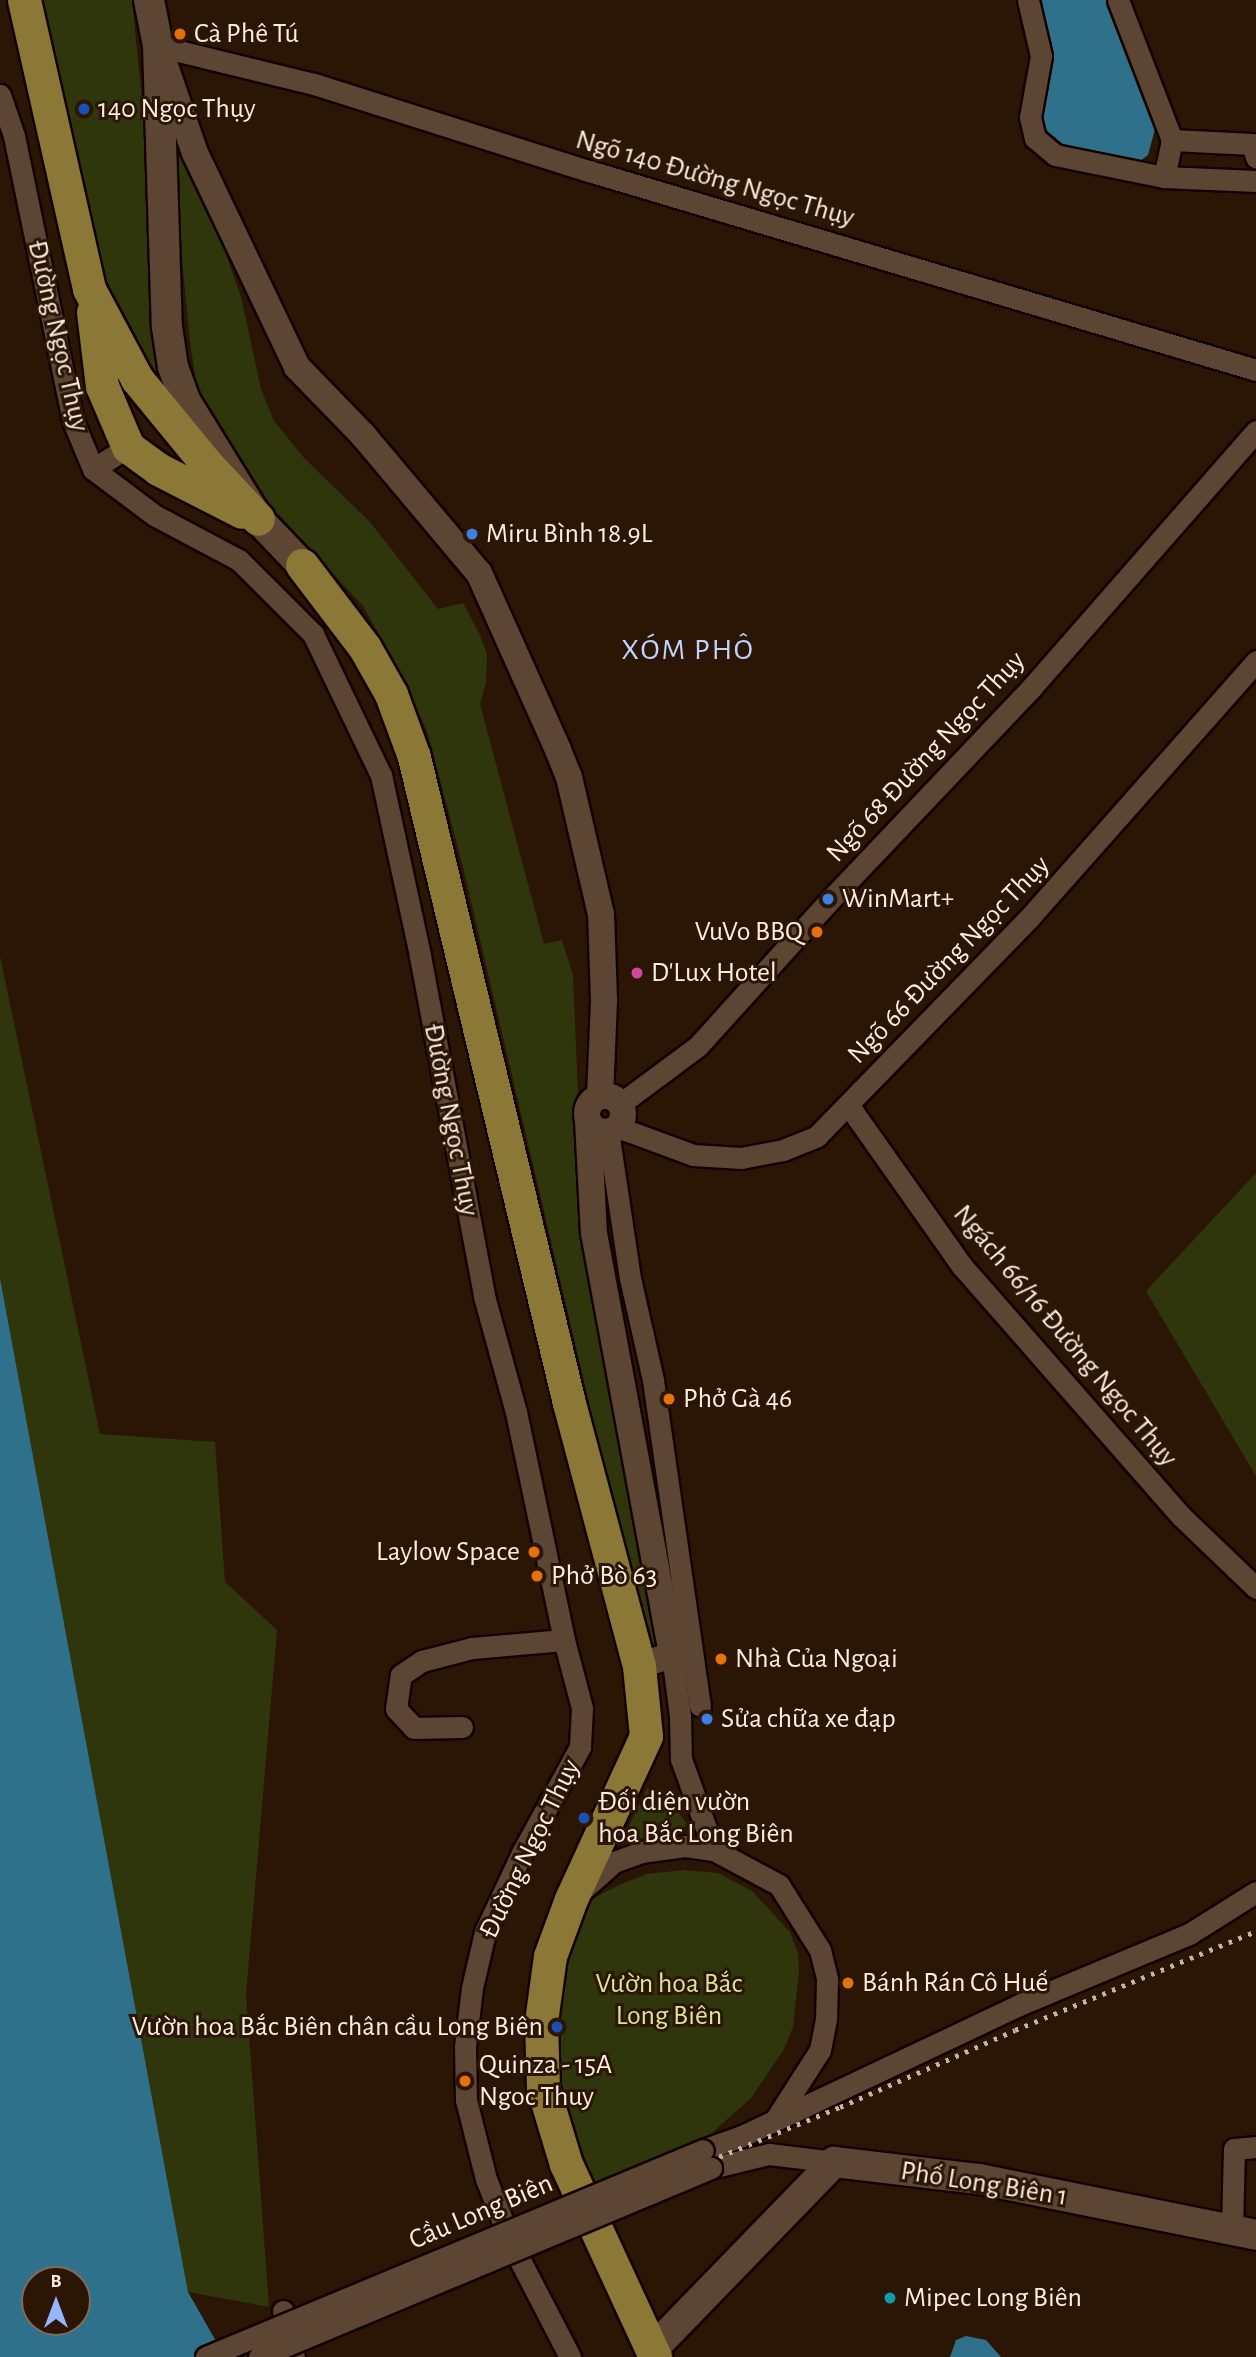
<!DOCTYPE html>
<html>
<head>
<meta charset="utf-8">
<style>
	body { margin:0 }
	#map { position:relative; width:1256px; height:2357px; overflow:hidden; background:#2b1606; font-family:"Alegreya Sans",sans-serif }
	div>[style] { position:absolute }
	.green>* { inset:0; background:#30360c }
	.water>* { inset:0; background:#2f718a }
	.roads { filter:drop-shadow(2px 0 #120200) drop-shadow(-2px 0 #120200) drop-shadow(0 2px #120200) drop-shadow(0 -2px #120200) }
	.minor>* { height:21px; margin:-10.5px; padding:0 10.5px; transform-origin:10.5px; border-radius:10.5px; background:#5d4534 }
	.tertiary>* { height:26px; margin:-13px; padding:0 13px; transform-origin:13px; border-radius:13px; background:#5d4534 }
	.tertiary>.ring { margin:-13px; padding:0; box-sizing:content-box; background:none; border:26px solid #5d4534; border-radius:50% }
	.secondary>* { height:30px; margin:-15px; padding:0 15px; transform-origin:15px; border-radius:15px; background:#5d4534 }
	.primary>* { height:33px; margin:-16.5px; padding:0 16.5px; transform-origin:16.5px; border-radius:16.5px; background:#8b7736 }
	.rail>* { height:5px; margin-top:-2.5px; transform-origin:0; background:repeating-linear-gradient(90deg,#c5b4a8 0 3.5px,transparent 0 10.5px) }
	.bridges { filter:drop-shadow(2px 0 #120200) drop-shadow(-2px 0 #120200) drop-shadow(0 2px #120200) drop-shadow(0 -2px #120200) }
	.minor-bridge>* { height:21px; margin:-10.5px; padding:0 10.5px; transform-origin:10.5px; border-radius:10.5px; background:#5d4534 }
	.dots>* { width:19px; height:19px; translate:-50% -50%; box-sizing:border-box; border:4px solid #2b1606; border-radius:50% }
	span { translate:-50% -50%; white-space:nowrap; text-align:center; line-height:1.15; -webkit-text-stroke:6px #2b1606; paint-order:stroke }
	.poi-label { font-size:28px; color:#fcece2 }
	.left { translate:0 -50%; text-align:left }
	.right { translate:-100% -50%; text-align:right }
	.street-label { font-size:28px; color:#fcece2 }
	.park-label { font-size:28px; color:#d9e794 }
	.neighbourhood-label { font-size:30px; color:#bfd3fb; letter-spacing:2px }
	.north { position:absolute; left:21px; top:2266px; width:70px; height:70px; box-sizing:border-box; background:#2b1606; border:2px solid #7f6c5e; border-radius:50%; rotate:0deg; font-size:19px; font-weight:700; line-height:28px; text-align:center; color:#fcece2 }
	.north::after { content:''; display:block; margin:auto; width:24px; height:32px; background:#95b6fd; clip-path:polygon(50% 0,100% 100%,50% 72%,0 100%) }
</style>
</head>
<body>
<div id="map">
	<div class="green">
		<div style="clip-path:polygon(37px 0,132px 0,173px 409px,106px 294px,63px 93px)"></div>
		<div style="clip-path:polygon(174px 133px,199px 177px,241px 297px,261px 389px,274px 421px,304px 458px,370px 522px,438px 609px,463px 603px,480px 635px,487px 655px,486px 683px,480px 704px,544px 944px,562px 940px,573px 976px,581px 1165px,658px 1638px,656px 1645px,649px 1645px,642px 1627px,463px 867px,428px 734px,402px 675px,363px 606px,245px 480px,200px 408px,190px 342px,171px 144px)"></div>
		<div style="clip-path:polygon(0 956px,100px 1434px,215px 1442px,225px 1582px,277px 1630px,246px 1994px,269px 2307px,188px 2292px,0 1278px)"></div>
		<div style="clip-path:polygon(1256px 1173px,1256px 1476px,1146px 1291px)"></div>
		<div style="clip-path:polygon(647px 1789px,662px 1789px,686px 1823px,682px 1834px,627px 1843px,624px 1836px)"></div>
		<div style="clip-path:polygon(684px 1870px,718px 1873px,752px 1891px,790px 1932px,798px 1953px,799px 1971px,793px 2027px,784px 2049px,751px 2098px,704px 2140px,585px 2187px,543px 2088px,566px 1927px,586px 1902px,619px 1885px,647px 1874px)"></div>
	</div>
	<div class="water">
		<div style="clip-path:polygon(1037px 0,1107px 0,1155px 129px,1148px 155px,1136px 164px,1076px 151px,1047px 137px,1040px 121px,1052px 44px)"></div>
		<div style="clip-path:polygon(evenodd,0 1278px,188px 2292px,225px 2357px,0 2357px,0 1278px,35px 2280px,77px 2280px,77px 2322px,35px 2322px,35px 2280px)"></div>
		<div style="clip-path:polygon(966px 2336px,986px 2340px,1001px 2357px,950px 2357px,956px 2340px)"></div>
	</div>
	<div class="roads">
		<div class="minor">
			<div style="left:1028px;top:0;width:57px;rotate:76.9deg"></div>
			<div style="left:1041px;top:56px;width:62px;rotate:100.2deg"></div>
			<div style="left:1030px;top:117px;width:22px;rotate:77deg"></div>
			<div style="left:1035px;top:138px;width:26px;rotate:40deg"></div>
			<div style="left:1055px;top:155px;width:111px;rotate:11.4deg"></div>
			<div style="left:1164px;top:177px;width:92px;rotate:2.5deg"></div>
			<div style="left:1118px;top:0;width:150px;rotate:68.9deg"></div>
			<div style="left:1172px;top:140px;width:38px;rotate:102deg"></div>
			<div style="left:158px;top:46px;width:161px;rotate:13.7deg"></div>
			<div style="left:314px;top:84px;width:288px;rotate:17.6deg"></div>
			<div style="left:589px;top:171px;width:696px;rotate:16.61deg"></div>
			<div style="left:0;top:95px;width:43px;rotate:71.1deg"></div>
			<div style="left:14px;top:136px;width:291px;rotate:78.3deg"></div>
			<div style="left:73px;top:421px;width:52px;rotate:67.4deg"></div>
			<div style="left:93px;top:469px;width:76px;rotate:37deg"></div>
			<div style="left:154px;top:515px;width:96px;rotate:27.9deg"></div>
			<div style="left:239px;top:560px;width:105px;rotate:45deg"></div>
			<div style="left:313px;top:634px;width:157px;rotate:64.3deg"></div>
			<div style="left:381px;top:775px;width:185px;rotate:77.8deg"></div>
			<div style="left:420px;top:956px;width:346px;rotate:79.3deg"></div>
			<div style="left:484px;top:1296px;width:120px;rotate:74.6deg"></div>
			<div style="left:516px;top:1412px;width:233px;rotate:78.1deg"></div>
			<div style="left:564px;top:1640px;width:70px;rotate:75.2deg"></div>
			<div style="left:582px;top:1708px;width:39px;rotate:93deg"></div>
			<div style="left:580px;top:1747px;width:121px;rotate:118.7deg"></div>
			<div style="left:522px;top:1853px;width:87px;rotate:115.1deg"></div>
			<div style="left:485px;top:1932px;width:57px;rotate:103.1deg"></div>
			<div style="left:472px;top:1988px;width:59px;rotate:96.8deg"></div>
			<div style="left:465px;top:2047px;width:53px;rotate:88.9deg"></div>
			<div style="left:466px;top:2100px;width:81px;rotate:75.8deg"></div>
			<div style="left:486px;top:2179px;width:71px;rotate:68.5deg"></div>
			<div style="left:512px;top:2245px;width:126px;rotate:62.6deg"></div>
			<div style="left:1172px;top:140px;width:80px;rotate:2.9deg"></div>
			<div style="left:1252px;top:144px;width:14px;rotate:73deg"></div>
			<div style="left:93px;top:469px;width:41px;rotate:-32.2deg"></div>
			<div style="left:620px;top:1104px;width:97px;rotate:-36.6deg"></div>
			<div style="left:698px;top:1046px;width:195px;rotate:-47.9deg"></div>
			<div style="left:829px;top:901px;width:295px;rotate:-46.5deg"></div>
			<div style="left:1032px;top:687px;width:340px;rotate:-48.8deg"></div>
			<div style="left:849px;top:1106px;width:196px;rotate:54.8deg"></div>
			<div style="left:962px;top:1266px;width:332px;rotate:48.8deg"></div>
			<div style="left:1181px;top:1516px;width:104px;rotate:43.8deg"></div>
			<div style="left:617px;top:1127px;width:81px;rotate:20.2deg"></div>
			<div style="left:693px;top:1155px;width:48px;rotate:3.6deg"></div>
			<div style="left:741px;top:1158px;width:43px;rotate:-10.8deg"></div>
			<div style="left:783px;top:1150px;width:37px;rotate:-22deg"></div>
			<div style="left:817px;top:1136px;width:304px;rotate:-45.8deg"></div>
			<div style="left:1029px;top:918px;width:343px;rotate:-48.5deg"></div>
			<div style="left:608px;top:1131px;width:149px;rotate:81.5deg"></div>
			<div style="left:630px;top:1278px;width:105px;rotate:77.3deg"></div>
			<div style="left:653px;top:1380px;width:329px;rotate:81.8deg"></div>
			<div style="left:672px;top:1655px;width:62px;rotate:82.5deg"></div>
			<div style="left:680px;top:1716px;width:43px;rotate:88.7deg"></div>
			<div style="left:681px;top:1759px;width:97px;rotate:70.1deg"></div>
			<div style="left:462px;top:1727px;width:48px;rotate:178.8deg"></div>
			<div style="left:414px;top:1728px;width:26px;rotate:-133deg"></div>
			<div style="left:396px;top:1709px;width:34px;rotate:-82deg"></div>
			<div style="left:401px;top:1675px;width:25px;rotate:-34deg"></div>
			<div style="left:422px;top:1661px;width:52px;rotate:-14.6deg"></div>
			<div style="left:472px;top:1648px;width:92px;rotate:-5deg"></div>
			<div style="left:581px;top:1891px;width:44px;rotate:-41.3deg"></div>
			<div style="left:614px;top:1862px;width:29px;rotate:-20deg"></div>
			<div style="left:641px;top:1852px;width:44px;rotate:-7.8deg"></div>
			<div style="left:685px;top:1846px;width:29px;rotate:8deg"></div>
			<div style="left:714px;top:1850px;width:74px;rotate:28.3deg"></div>
			<div style="left:779px;top:1885px;width:77px;rotate:57.8deg"></div>
			<div style="left:820px;top:1950px;width:30px;rotate:76deg"></div>
			<div style="left:827px;top:1979px;width:40px;rotate:91.4deg"></div>
			<div style="left:826px;top:2019px;width:32px;rotate:101deg"></div>
			<div style="left:820px;top:2050px;width:80px;rotate:122.7deg"></div>
			<div style="left:703px;top:2150px;width:41px;rotate:-19.7deg"></div>
			<div style="left:742px;top:2136px;width:306px;rotate:-25.3deg"></div>
			<div style="left:1019px;top:2005px;width:184px;rotate:-22.7deg"></div>
			<div style="left:1189px;top:1934px;width:79px;rotate:-32.1deg"></div>
			<div style="left:711px;top:2168px;width:60px;rotate:-13.6deg"></div>
			<div style="left:769px;top:2154px;width:65px;rotate:7deg"></div>
			<div style="left:1232px;top:2230px;width:81px;rotate:-88.6deg"></div>
			<div style="left:1234px;top:2149px;width:22px;rotate:-5deg"></div>
			<div style="left:283px;top:2311px;width:47px;rotate:76.6deg"></div>
		</div>
		<div class="tertiary">
			<div style="left:163px;top:60px;width:98px;rotate:71deg"></div>
			<div style="left:195px;top:153px;width:237px;rotate:64.5deg"></div>
			<div style="left:297px;top:367px;width:95px;rotate:45.9deg"></div>
			<div style="left:363px;top:435px;width:180px;rotate:50deg"></div>
			<div style="left:479px;top:573px;width:194px;rotate:65.9deg"></div>
			<div style="left:558px;top:750px;width:29px;rotate:68deg"></div>
			<div style="left:569px;top:777px;width:141px;rotate:76.9deg"></div>
			<div style="left:601px;top:914px;width:87px;rotate:88deg"></div>
			<div style="left:604px;top:1001px;width:95px;rotate:92.4deg"></div>
			<div class="ring" style="left:587px;top:1096px;width:10px;height:10px"></div>
			<div style="left:588px;top:1120px;width:113px;rotate:87deg"></div>
			<div style="left:594px;top:1233px;width:429px;rotate:79.5deg"></div>
			<div style="left:672px;top:1655px;width:35px;rotate:162deg"></div>
		</div>
		<div class="secondary">
			<div style="left:149px;top:0;width:47px;rotate:78.9deg"></div>
			<div style="left:158px;top:46px;width:281px;rotate:88.2deg"></div>
			<div style="left:167px;top:327px;width:40px;rotate:81.5deg"></div>
			<div style="left:173px;top:367px;width:37px;rotate:70deg"></div>
			<div style="left:186px;top:402px;width:137px;rotate:58.4deg"></div>
			<div style="left:258px;top:519px;width:64px;rotate:46.3deg"></div>
			<div style="left:652px;top:2350px;width:262px;rotate:-45.9deg"></div>
			<div style="left:834px;top:2162px;width:146px;rotate:6.7deg"></div>
			<div style="left:979px;top:2179px;width:283px;rotate:11.4deg"></div>
		</div>
		<div class="primary">
			<div style="left:24px;top:0;width:296px;rotate:77.3deg"></div>
			<div style="left:89px;top:289px;width:102px;rotate:61.9deg"></div>
			<div style="left:137px;top:379px;width:106px;rotate:50.7deg"></div>
			<div style="left:204px;top:461px;width:79px;rotate:47deg"></div>
			<div style="left:93px;top:312px;width:75px;rotate:83.1deg"></div>
			<div style="left:102px;top:386px;width:66px;rotate:66.9deg"></div>
			<div style="left:128px;top:447px;width:37px;rotate:36deg"></div>
			<div style="left:158px;top:469px;width:94px;rotate:27.1deg"></div>
			<div style="left:302px;top:565px;width:104px;rotate:52.8deg"></div>
			<div style="left:365px;top:648px;width:53px;rotate:60.5deg"></div>
			<div style="left:391px;top:694px;width:67px;rotate:69.9deg"></div>
			<div style="left:414px;top:757px;width:664px;rotate:76.51deg"></div>
			<div style="left:569px;top:1403px;width:272px;rotate:75.1deg"></div>
			<div style="left:639px;top:1666px;width:70px;rotate:84.3deg"></div>
			<div style="left:646px;top:1736px;width:179px;rotate:114.7deg"></div>
			<div style="left:571px;top:1899px;width:61px;rotate:110.2deg"></div>
			<div style="left:550px;top:1956px;width:67px;rotate:97.8deg"></div>
			<div style="left:541px;top:2022px;width:66px;rotate:88.3deg"></div>
			<div style="left:543px;top:2088px;width:79px;rotate:73.2deg"></div>
			<div style="left:566px;top:2164px;width:213px;rotate:65.2deg"></div>
		</div>
	</div>
	<div class="rail">
		<div style="left:234px;top:2357px;width:656px;rotate:-22.42deg"></div>
		<div style="left:840px;top:2107px;width:191px;rotate:-23.7deg"></div>
		<div style="left:1015px;top:2030px;width:261px;rotate:-22.3deg"></div>
	</div>
	<div class="bridges">
		<div class="minor-bridge">
			<div style="left:206px;top:2357px;width:538px;rotate:-22.61deg"></div>
			<div style="left:259px;top:2357px;width:490px;rotate:-22.7deg"></div>
		</div>
	</div>
	<div class="dots">
		<div style="left:180px;top:34px;background:#e8710a"></div>
		<div style="left:84px;top:109px;background:#1a4fb4"></div>
		<div style="left:472px;top:534px;background:#3f7fe0"></div>
		<div style="left:828px;top:899px;background:#3f7fe0"></div>
		<div style="left:817px;top:932px;background:#e8710a"></div>
		<div style="left:637px;top:973px;background:#d1479c"></div>
		<div style="left:669px;top:1399px;background:#e8710a"></div>
		<div style="left:534px;top:1552px;background:#e8710a"></div>
		<div style="left:537px;top:1576px;background:#e8710a"></div>
		<div style="left:721px;top:1659px;background:#e8710a"></div>
		<div style="left:707px;top:1719px;background:#3f7fe0"></div>
		<div style="left:584px;top:1818px;background:#1a4fb4"></div>
		<div style="left:848px;top:1983px;background:#e8710a"></div>
		<div style="left:557px;top:2027px;background:#1a4fb4"></div>
		<div style="left:465px;top:2081px;background:#e8710a"></div>
		<div style="left:890px;top:2298px;background:#0f9aa8"></div>
	</div>
	<div class="poi-label">
		<span class="left" style="left:194px;top:34px">Cà Phê Tú</span>
		<span class="left" style="left:98px;top:109px">140 Ngọc Thụy</span>
		<span class="left" style="left:486px;top:534px">Miru Bình 18.9L</span>
		<span class="left" style="left:842px;top:899px">WinMart+</span>
		<span class="right" style="left:803px;top:932px">VuVo BBQ</span>
		<span class="left" style="left:651px;top:973px">D'Lux Hotel</span>
		<span class="left" style="left:683px;top:1399px">Phở Gà 46</span>
		<span class="right" style="left:520px;top:1552px">Laylow Space</span>
		<span class="left" style="left:551px;top:1576px">Phở Bò 63</span>
		<span class="left" style="left:735px;top:1659px">Nhà Của Ngoại</span>
		<span class="left" style="left:721px;top:1719px">Sửa chữa xe đạp</span>
		<span class="left" style="left:598px;top:1818px">Đối diện vườn<br>hoa Bắc Long Biên</span>
		<span class="left" style="left:862px;top:1983px">Bánh Rán Cô Huế</span>
		<span class="right" style="left:543px;top:2027px">Vườn hoa Bắc Biên chân cầu Long Biên</span>
		<span class="left" style="left:479px;top:2081px">Quinza - 15A<br>Ngoc Thuy</span>
		<span class="left" style="left:904px;top:2298px">Mipec Long Biên</span>
	</div>
	<div class="street-label">
		<span style="left:715px;top:179px;rotate:16deg">Ngõ 140 Đường Ngọc Thụy</span>
		<span style="left:58px;top:336px;rotate:77deg">Đường Ngọc Thụy</span>
		<span style="left:926px;top:757px;rotate:-47deg">Ngõ 68 Đường Ngọc Thụy</span>
		<span style="left:949px;top:960px;rotate:-46deg">Ngõ 66 Đường Ngọc Thụy</span>
		<span style="left:451px;top:1120px;rotate:79deg">Đường Ngọc Thụy</span>
		<span style="left:1065px;top:1336px;rotate:50deg">Ngách 66/16 Đường Ngọc Thụy</span>
		<span style="left:530px;top:1849px;rotate:-64deg">Đường Ngọc Thụy</span>
		<span style="left:984px;top:2184px;rotate:9deg">Phố Long Biên 1</span>
		<span style="left:481px;top:2212px;rotate:-23deg">Cầu Long Biên</span>
	</div>
	<div class="park-label">
		<span style="left:669px;top:2000px">Vườn hoa Bắc<br>Long Biên</span>
	</div>
	<div class="neighbourhood-label">
		<span style="left:688px;top:650px">XÓM PHÔ</span>
	</div>
	<div class="north">B</div>
</div>
</body>
</html>
